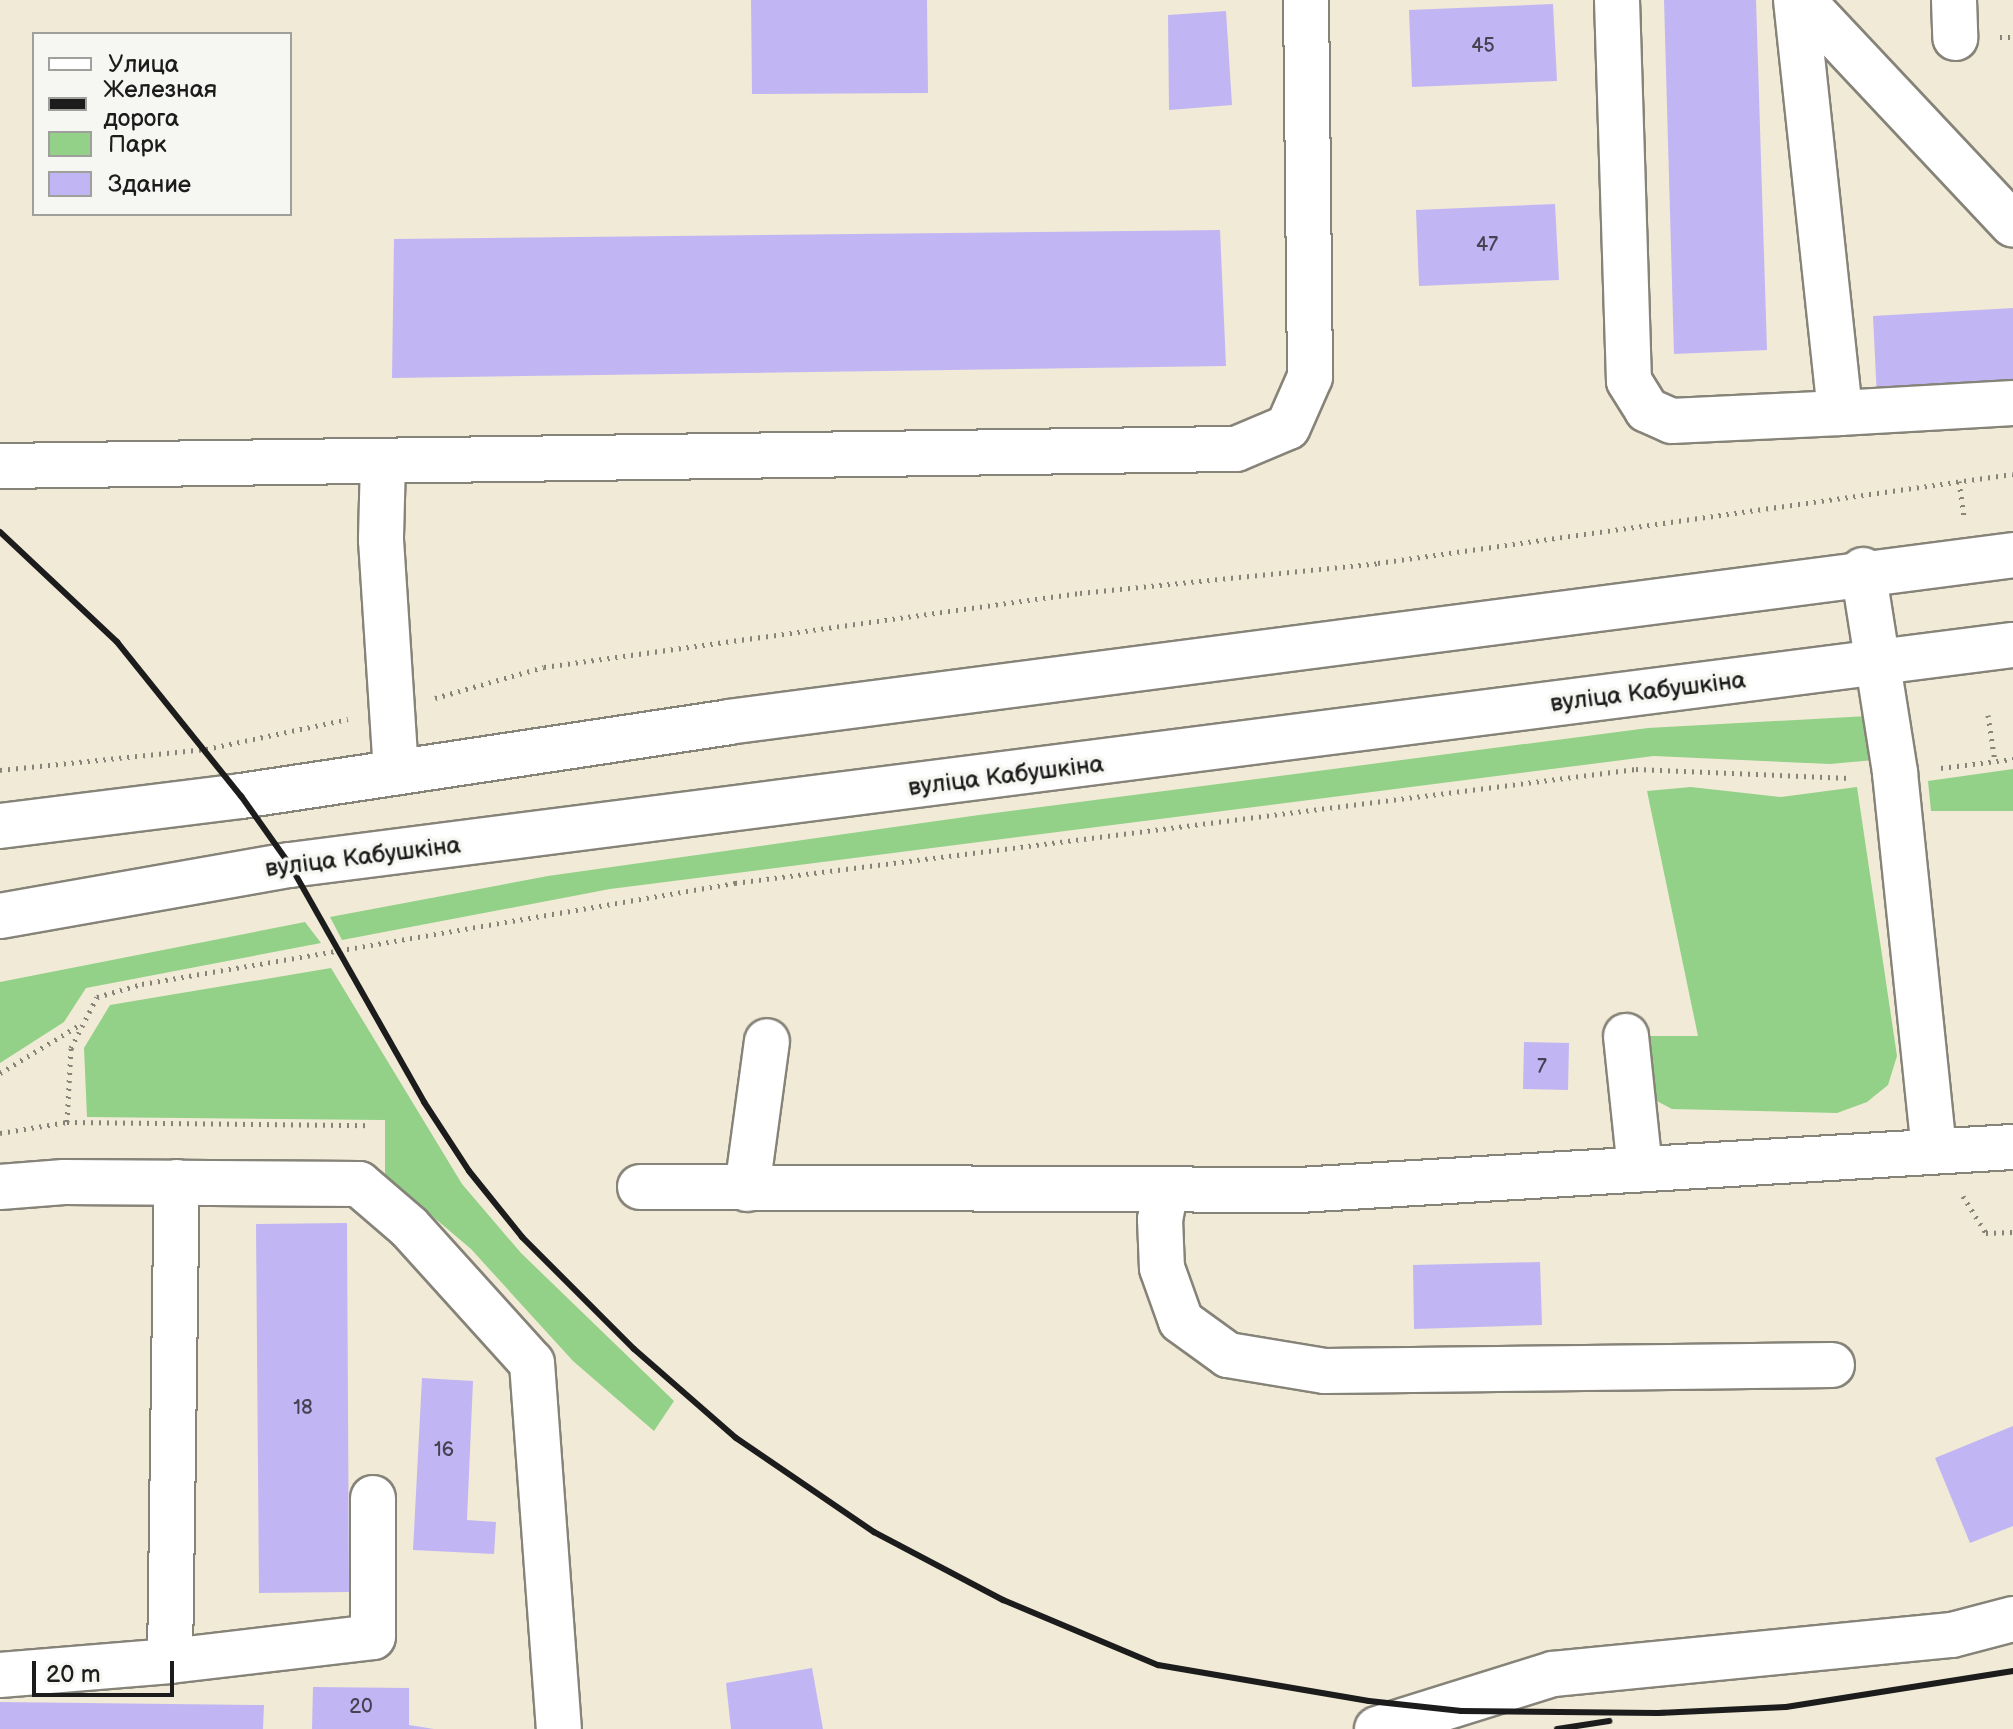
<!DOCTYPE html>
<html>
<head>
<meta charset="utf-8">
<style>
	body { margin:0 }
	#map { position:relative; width:2013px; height:1729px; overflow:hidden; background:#f1ead6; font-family:"Balsamiq Sans",sans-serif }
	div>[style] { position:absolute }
	.green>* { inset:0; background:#92d187 }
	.building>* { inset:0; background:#c1b6f3 }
	.path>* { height:5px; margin-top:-2.5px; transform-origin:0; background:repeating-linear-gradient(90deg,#868379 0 2px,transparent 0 8px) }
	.roads { filter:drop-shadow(2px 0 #868379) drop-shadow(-2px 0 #868379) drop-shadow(0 2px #868379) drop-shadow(0 -2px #868379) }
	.minor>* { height:44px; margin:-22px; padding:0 22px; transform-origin:22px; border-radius:22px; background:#fff }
	.major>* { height:44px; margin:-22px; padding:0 22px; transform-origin:22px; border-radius:22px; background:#fff }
	.rail>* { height:6px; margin:-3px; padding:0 3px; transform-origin:3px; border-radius:3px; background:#1c1c1c }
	span { translate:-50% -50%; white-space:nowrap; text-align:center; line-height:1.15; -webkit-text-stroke:7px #f6f6f2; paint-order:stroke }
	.number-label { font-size:20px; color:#454252 }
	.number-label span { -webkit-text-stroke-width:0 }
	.street-label { font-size:24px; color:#1c1c1c }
	.legend { position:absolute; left:32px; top:32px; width:260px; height:184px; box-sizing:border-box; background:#f6f6f2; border:2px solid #9f9f9c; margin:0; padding:10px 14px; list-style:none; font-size:24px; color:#1c1c1c }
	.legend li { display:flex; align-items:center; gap:16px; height:40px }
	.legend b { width:40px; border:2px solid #9f9f9c }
	.scale { position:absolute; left:32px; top:1661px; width:142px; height:36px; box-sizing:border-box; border:4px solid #1c1c1c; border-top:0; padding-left:10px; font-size:24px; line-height:28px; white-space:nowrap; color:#1c1c1c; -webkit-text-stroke:6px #f6f6f2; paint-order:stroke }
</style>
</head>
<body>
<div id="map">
	<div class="green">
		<div style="clip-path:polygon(1868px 716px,1874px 760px,1830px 764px,1654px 756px,610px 889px,342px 940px,330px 917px,548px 876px,979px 815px,1648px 728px)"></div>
		<div style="clip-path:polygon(2013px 769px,2013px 811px,1931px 811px,1928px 781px)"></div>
		<div style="clip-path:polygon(1691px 787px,1781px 797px,1857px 787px,1897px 1056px,1888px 1085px,1867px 1102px,1837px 1113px,1672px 1109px,1651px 1098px,1644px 1036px,1698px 1036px,1647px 791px)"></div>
		<div style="clip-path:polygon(305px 922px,321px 943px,86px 988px,64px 1022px,0 1063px,0 982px)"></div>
		<div style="clip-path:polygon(331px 968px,462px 1184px,521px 1253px,674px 1401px,654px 1431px,573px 1361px,471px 1249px,385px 1176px,385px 1120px,87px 1117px,84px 1048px,110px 1005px)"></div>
	</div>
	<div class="building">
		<div style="clip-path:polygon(751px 0,927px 0,928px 93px,752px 94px)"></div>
		<div style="clip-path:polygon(1664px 0,1756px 0,1767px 350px,1674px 354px)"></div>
		<div style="clip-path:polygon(1553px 4px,1557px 81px,1412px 87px,1409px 10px)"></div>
		<div style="clip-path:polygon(1226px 11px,1232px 105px,1169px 110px,1168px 15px)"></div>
		<div style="clip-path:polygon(1555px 204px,1559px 280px,1419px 286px,1416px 210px)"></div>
		<div style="clip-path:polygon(1220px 230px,1226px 366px,392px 378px,394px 239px)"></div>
		<div style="clip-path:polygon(2013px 308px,2013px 391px,1877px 398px,1873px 316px)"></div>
		<div style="clip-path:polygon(1524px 1042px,1569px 1043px,1568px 1090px,1523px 1089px)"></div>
		<div style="clip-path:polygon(347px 1223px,349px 1592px,259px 1593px,256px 1224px)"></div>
		<div style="clip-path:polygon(1540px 1262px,1542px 1325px,1414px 1329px,1413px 1265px)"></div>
		<div style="clip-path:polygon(422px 1378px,473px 1381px,467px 1520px,496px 1522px,494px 1554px,413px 1550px)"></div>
		<div style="clip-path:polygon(2013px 1426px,2013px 1526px,1970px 1543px,1935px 1458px)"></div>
		<div style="clip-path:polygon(812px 1668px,823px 1729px,731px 1729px,726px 1683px)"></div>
		<div style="clip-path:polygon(313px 1687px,409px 1688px,409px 1725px,434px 1729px,312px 1729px)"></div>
		<div style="clip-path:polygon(0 1702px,264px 1705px,263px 1729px,0 1729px)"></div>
	</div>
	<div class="path">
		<div style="left:2000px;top:37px;width:13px"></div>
		<div style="left:1959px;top:481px;width:37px;rotate:82deg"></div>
		<div style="left:435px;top:698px;width:113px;rotate:-15.9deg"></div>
		<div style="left:544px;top:667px;width:541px;rotate:-7.86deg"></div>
		<div style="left:1080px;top:593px;width:300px;rotate:-5.7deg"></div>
		<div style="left:1378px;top:563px;width:641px;rotate:-7.98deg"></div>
		<div style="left:1988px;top:715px;width:48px;rotate:81.5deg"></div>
		<div style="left:1941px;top:768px;width:73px;rotate:-7.1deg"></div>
		<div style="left:0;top:770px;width:207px;rotate:-5.8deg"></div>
		<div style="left:206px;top:749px;width:145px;rotate:-11.9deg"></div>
		<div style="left:0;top:1073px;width:95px;rotate:-31.2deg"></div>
		<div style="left:67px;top:1122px;width:74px;rotate:-86.9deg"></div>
		<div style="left:71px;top:1048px;width:57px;rotate:-63deg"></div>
		<div style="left:97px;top:997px;width:47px;rotate:-16.1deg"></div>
		<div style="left:142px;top:984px;width:602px;rotate:-9.67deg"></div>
		<div style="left:735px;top:883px;width:908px;rotate:-7.21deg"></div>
		<div style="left:1636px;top:769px;width:214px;rotate:2.4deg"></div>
		<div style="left:0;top:1133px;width:68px;rotate:-9.3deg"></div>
		<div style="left:67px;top:1122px;width:304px;rotate:0.6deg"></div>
		<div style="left:1963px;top:1196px;width:44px;rotate:58.1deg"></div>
		<div style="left:1986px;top:1233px;width:27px;rotate:-2deg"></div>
	</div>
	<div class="roads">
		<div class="minor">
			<div style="left:1617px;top:0;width:381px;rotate:88.2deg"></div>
			<div style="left:1629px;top:381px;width:34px;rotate:58deg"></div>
			<div style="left:1647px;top:410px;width:27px;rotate:24deg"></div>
			<div style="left:1672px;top:421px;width:168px;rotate:-2.7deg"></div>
			<div style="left:1796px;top:0;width:415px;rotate:83.9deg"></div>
			<div style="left:1840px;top:413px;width:173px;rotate:-3.3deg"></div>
			<div style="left:1802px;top:0;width:308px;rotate:46.8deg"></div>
			<div style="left:1954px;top:0;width:38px;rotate:88deg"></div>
			<div style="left:383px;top:461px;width:79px;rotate:91.5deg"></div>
			<div style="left:381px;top:540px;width:233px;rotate:86.3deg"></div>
			<div style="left:0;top:466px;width:1236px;rotate:-0.79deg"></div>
			<div style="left:1236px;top:449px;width:56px;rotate:-22.9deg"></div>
			<div style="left:1288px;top:427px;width:55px;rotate:-66.3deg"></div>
			<div style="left:1310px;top:377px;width:377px;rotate:-90.6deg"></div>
			<div style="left:1863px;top:570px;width:206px;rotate:81deg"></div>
			<div style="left:1895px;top:773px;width:379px;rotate:84.1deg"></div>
			<div style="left:1626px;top:1036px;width:134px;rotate:84deg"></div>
			<div style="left:0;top:1187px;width:64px;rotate:-4.5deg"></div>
			<div style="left:64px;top:1182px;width:295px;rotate:0.4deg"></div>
			<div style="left:359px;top:1184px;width:66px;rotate:40.7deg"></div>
			<div style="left:409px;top:1227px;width:183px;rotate:47.9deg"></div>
			<div style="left:532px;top:1363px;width:367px;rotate:85.8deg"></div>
			<div style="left:640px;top:1187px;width:659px;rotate:0.26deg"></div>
			<div style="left:1299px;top:1190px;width:715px;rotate:-3.45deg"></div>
			<div style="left:747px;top:1189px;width:149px;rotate:-82.3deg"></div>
			<div style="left:1166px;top:1189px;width:31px;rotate:101deg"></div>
			<div style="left:1160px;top:1219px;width:49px;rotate:87.7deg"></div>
			<div style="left:1162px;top:1268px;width:56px;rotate:70.3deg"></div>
			<div style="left:1181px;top:1321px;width:58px;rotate:35.9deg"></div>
			<div style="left:1228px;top:1355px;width:98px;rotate:9.4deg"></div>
			<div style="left:1325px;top:1371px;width:507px;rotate:-0.68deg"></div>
			<div style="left:170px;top:1661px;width:204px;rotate:-6.7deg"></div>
			<div style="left:373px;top:1637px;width:139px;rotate:-90deg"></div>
			<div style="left:0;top:1675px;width:171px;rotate:-4.7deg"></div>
			<div style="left:170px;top:1661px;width:479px;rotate:-89.2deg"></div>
			<div style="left:1377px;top:1729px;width:184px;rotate:-17.4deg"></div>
			<div style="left:1553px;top:1674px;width:401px;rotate:-5.6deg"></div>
			<div style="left:1952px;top:1635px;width:63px;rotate:-14.7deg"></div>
		</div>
		<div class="major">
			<div style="left:0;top:826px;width:243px;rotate:-7.1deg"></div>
			<div style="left:241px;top:796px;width:493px;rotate:-8.6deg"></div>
			<div style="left:728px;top:722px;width:1296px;rotate:-7.4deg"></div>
			<div style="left:0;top:916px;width:294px;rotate:-10deg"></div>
			<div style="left:290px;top:865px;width:1737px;rotate:-7.28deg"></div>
		</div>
	</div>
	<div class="rail">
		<div style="left:0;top:532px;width:161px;rotate:43.2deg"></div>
		<div style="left:117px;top:642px;width:198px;rotate:51.2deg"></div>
		<div style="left:241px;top:796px;width:85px;rotate:54.6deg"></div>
		<div style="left:290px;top:865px;width:272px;rotate:60.5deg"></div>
		<div style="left:424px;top:1102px;width:82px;rotate:56.9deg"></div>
		<div style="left:469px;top:1171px;width:85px;rotate:51.2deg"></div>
		<div style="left:522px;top:1237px;width:158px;rotate:45deg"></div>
		<div style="left:634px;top:1349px;width:135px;rotate:41.1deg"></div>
		<div style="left:736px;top:1438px;width:167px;rotate:34.3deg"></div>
		<div style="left:874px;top:1532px;width:146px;rotate:27.8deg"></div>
		<div style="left:1003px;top:1600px;width:168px;rotate:22.8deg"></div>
		<div style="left:1158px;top:1665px;width:214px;rotate:9.7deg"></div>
		<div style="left:1369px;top:1701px;width:93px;rotate:6.2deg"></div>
		<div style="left:1461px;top:1711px;width:197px;rotate:0.6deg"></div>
		<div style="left:1658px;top:1713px;width:128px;rotate:-2.7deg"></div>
		<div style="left:1786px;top:1707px;width:230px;rotate:-9deg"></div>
		<div style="left:1557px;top:1729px;width:53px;rotate:-8.7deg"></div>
	</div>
	<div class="number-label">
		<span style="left:1483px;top:46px">45</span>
		<span style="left:1487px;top:245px">47</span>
		<span style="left:1542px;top:1067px">7</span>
		<span style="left:303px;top:1408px">18</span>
		<span style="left:444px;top:1450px">16</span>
		<span style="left:361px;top:1707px">20</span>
	</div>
	<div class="street-label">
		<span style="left:1648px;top:692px;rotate:-7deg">вуліца Кабушкіна</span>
		<span style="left:1006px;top:776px;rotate:-7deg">вуліца Кабушкіна</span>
		<span style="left:363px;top:857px;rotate:-7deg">вуліца Кабушкіна</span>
	</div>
	<ul class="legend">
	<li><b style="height:10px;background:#fff"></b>Улица</li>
	<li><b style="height:10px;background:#1c1c1c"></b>Железная дорога</li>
	<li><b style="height:22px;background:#92d187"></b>Парк</li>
	<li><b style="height:22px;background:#c1b6f3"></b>Здание</li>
	</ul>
	<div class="scale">20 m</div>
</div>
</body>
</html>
